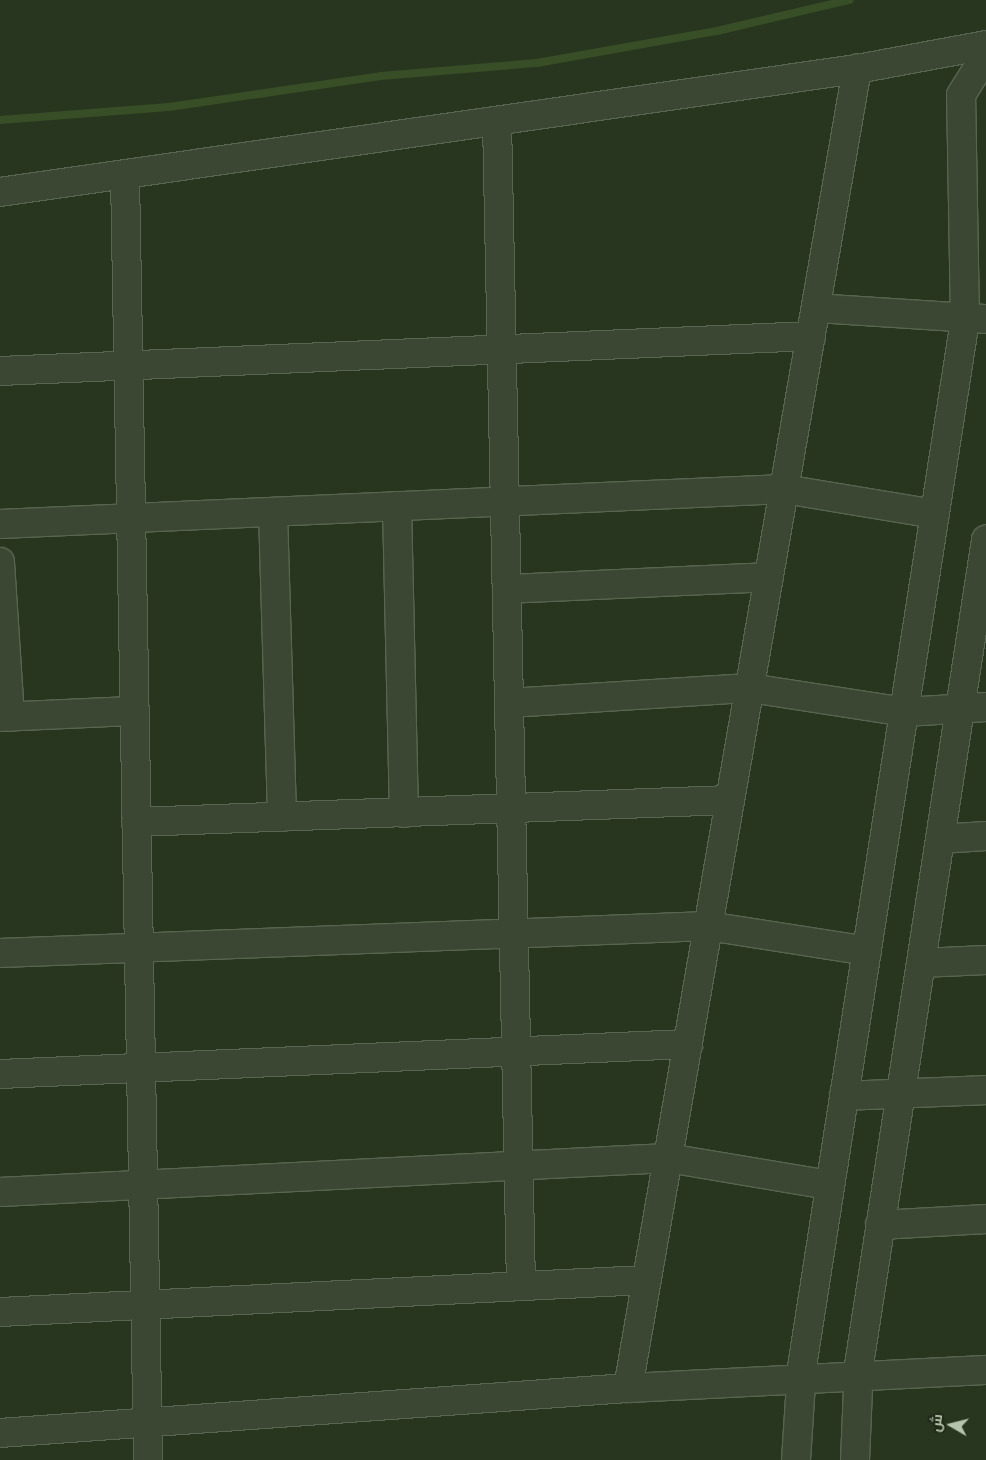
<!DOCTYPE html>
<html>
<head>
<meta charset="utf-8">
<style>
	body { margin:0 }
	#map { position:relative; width:986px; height:1460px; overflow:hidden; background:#29361f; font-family:Jost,Cairo,sans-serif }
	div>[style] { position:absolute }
	.stream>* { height:8px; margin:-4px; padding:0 4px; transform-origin:4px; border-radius:4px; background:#374e26 }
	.roads { filter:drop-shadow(1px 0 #586550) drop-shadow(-1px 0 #586550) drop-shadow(0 1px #586550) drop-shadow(0 -1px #586550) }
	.street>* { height:28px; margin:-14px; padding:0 14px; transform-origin:14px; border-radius:14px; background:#3b4732 }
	span { translate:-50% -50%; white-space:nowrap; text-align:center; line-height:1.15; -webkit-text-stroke:4px #202b18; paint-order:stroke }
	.north { position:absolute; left:926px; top:1400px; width:50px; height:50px; -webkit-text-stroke:4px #202b18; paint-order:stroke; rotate:278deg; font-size:14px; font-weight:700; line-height:20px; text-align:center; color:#b5c4ac }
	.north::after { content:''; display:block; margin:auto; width:18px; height:22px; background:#b5c4ac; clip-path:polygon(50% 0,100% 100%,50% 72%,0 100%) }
</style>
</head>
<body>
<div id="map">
	<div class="stream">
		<div style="left:0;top:120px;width:169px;rotate:-4.4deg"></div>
		<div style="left:169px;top:107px;width:214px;rotate:-8.3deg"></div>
		<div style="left:381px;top:76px;width:157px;rotate:-4.8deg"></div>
		<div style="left:537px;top:63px;width:183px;rotate:-10.1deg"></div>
		<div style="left:717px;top:31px;width:136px;rotate:-13.2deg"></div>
	</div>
	<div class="roads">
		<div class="street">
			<div style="left:497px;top:121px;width:1165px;rotate:88.82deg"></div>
			<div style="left:125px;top:176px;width:1284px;rotate:88.97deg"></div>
			<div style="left:0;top:192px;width:866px;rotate:-8.17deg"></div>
			<div style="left:857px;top:69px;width:131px;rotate:-10.5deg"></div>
			<div style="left:816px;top:308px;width:170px;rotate:3.7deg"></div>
			<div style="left:0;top:371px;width:812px;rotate:-2.47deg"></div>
			<div style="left:397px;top:506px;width:307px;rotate:88.7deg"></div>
			<div style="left:273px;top:512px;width:305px;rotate:88.3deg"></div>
			<div style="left:0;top:524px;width:785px;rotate:-2.56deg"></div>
			<div style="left:784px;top:489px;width:153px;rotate:9.4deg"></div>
			<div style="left:0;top:562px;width:155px;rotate:86.3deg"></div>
			<div style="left:507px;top:589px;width:262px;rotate:-2.6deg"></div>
			<div style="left:509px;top:703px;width:241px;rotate:-3.6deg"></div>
			<div style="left:750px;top:688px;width:157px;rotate:8.8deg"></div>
			<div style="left:905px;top:712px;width:81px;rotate:-3.5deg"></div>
			<div style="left:0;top:717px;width:134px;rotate:-2.6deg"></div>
			<div style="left:136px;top:822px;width:594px;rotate:-2.12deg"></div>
			<div style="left:940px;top:839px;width:46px;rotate:-3.7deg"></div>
			<div style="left:0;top:953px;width:709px;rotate:-2.18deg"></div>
			<div style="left:708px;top:926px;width:161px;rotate:8.9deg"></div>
			<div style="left:921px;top:963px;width:65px;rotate:-2.6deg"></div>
			<div style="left:0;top:1074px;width:689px;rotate:-2.5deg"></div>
			<div style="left:844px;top:1096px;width:142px;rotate:-2.4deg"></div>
			<div style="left:0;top:1192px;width:669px;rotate:-2.91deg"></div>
			<div style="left:668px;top:1158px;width:164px;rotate:9.5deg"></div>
			<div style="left:880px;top:1225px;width:106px;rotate:-3.2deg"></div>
			<div style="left:0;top:1312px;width:647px;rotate:-2.84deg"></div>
			<div style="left:628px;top:1388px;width:1339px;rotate:-80.15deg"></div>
			<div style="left:0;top:1433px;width:630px;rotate:-4.1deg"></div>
			<div style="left:628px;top:1388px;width:358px;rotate:-2.9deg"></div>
			<div style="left:796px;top:1460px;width:93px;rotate:-86.3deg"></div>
			<div style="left:802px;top:1367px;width:1060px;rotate:-81.15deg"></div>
			<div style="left:965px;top:320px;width:225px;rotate:-91deg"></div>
			<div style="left:961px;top:95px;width:47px;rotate:-58deg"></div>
			<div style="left:855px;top:1460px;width:95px;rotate:-87.6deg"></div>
			<div style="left:859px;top:1365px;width:835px;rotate:-81.25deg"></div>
		</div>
	</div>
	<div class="north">ش</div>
</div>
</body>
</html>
